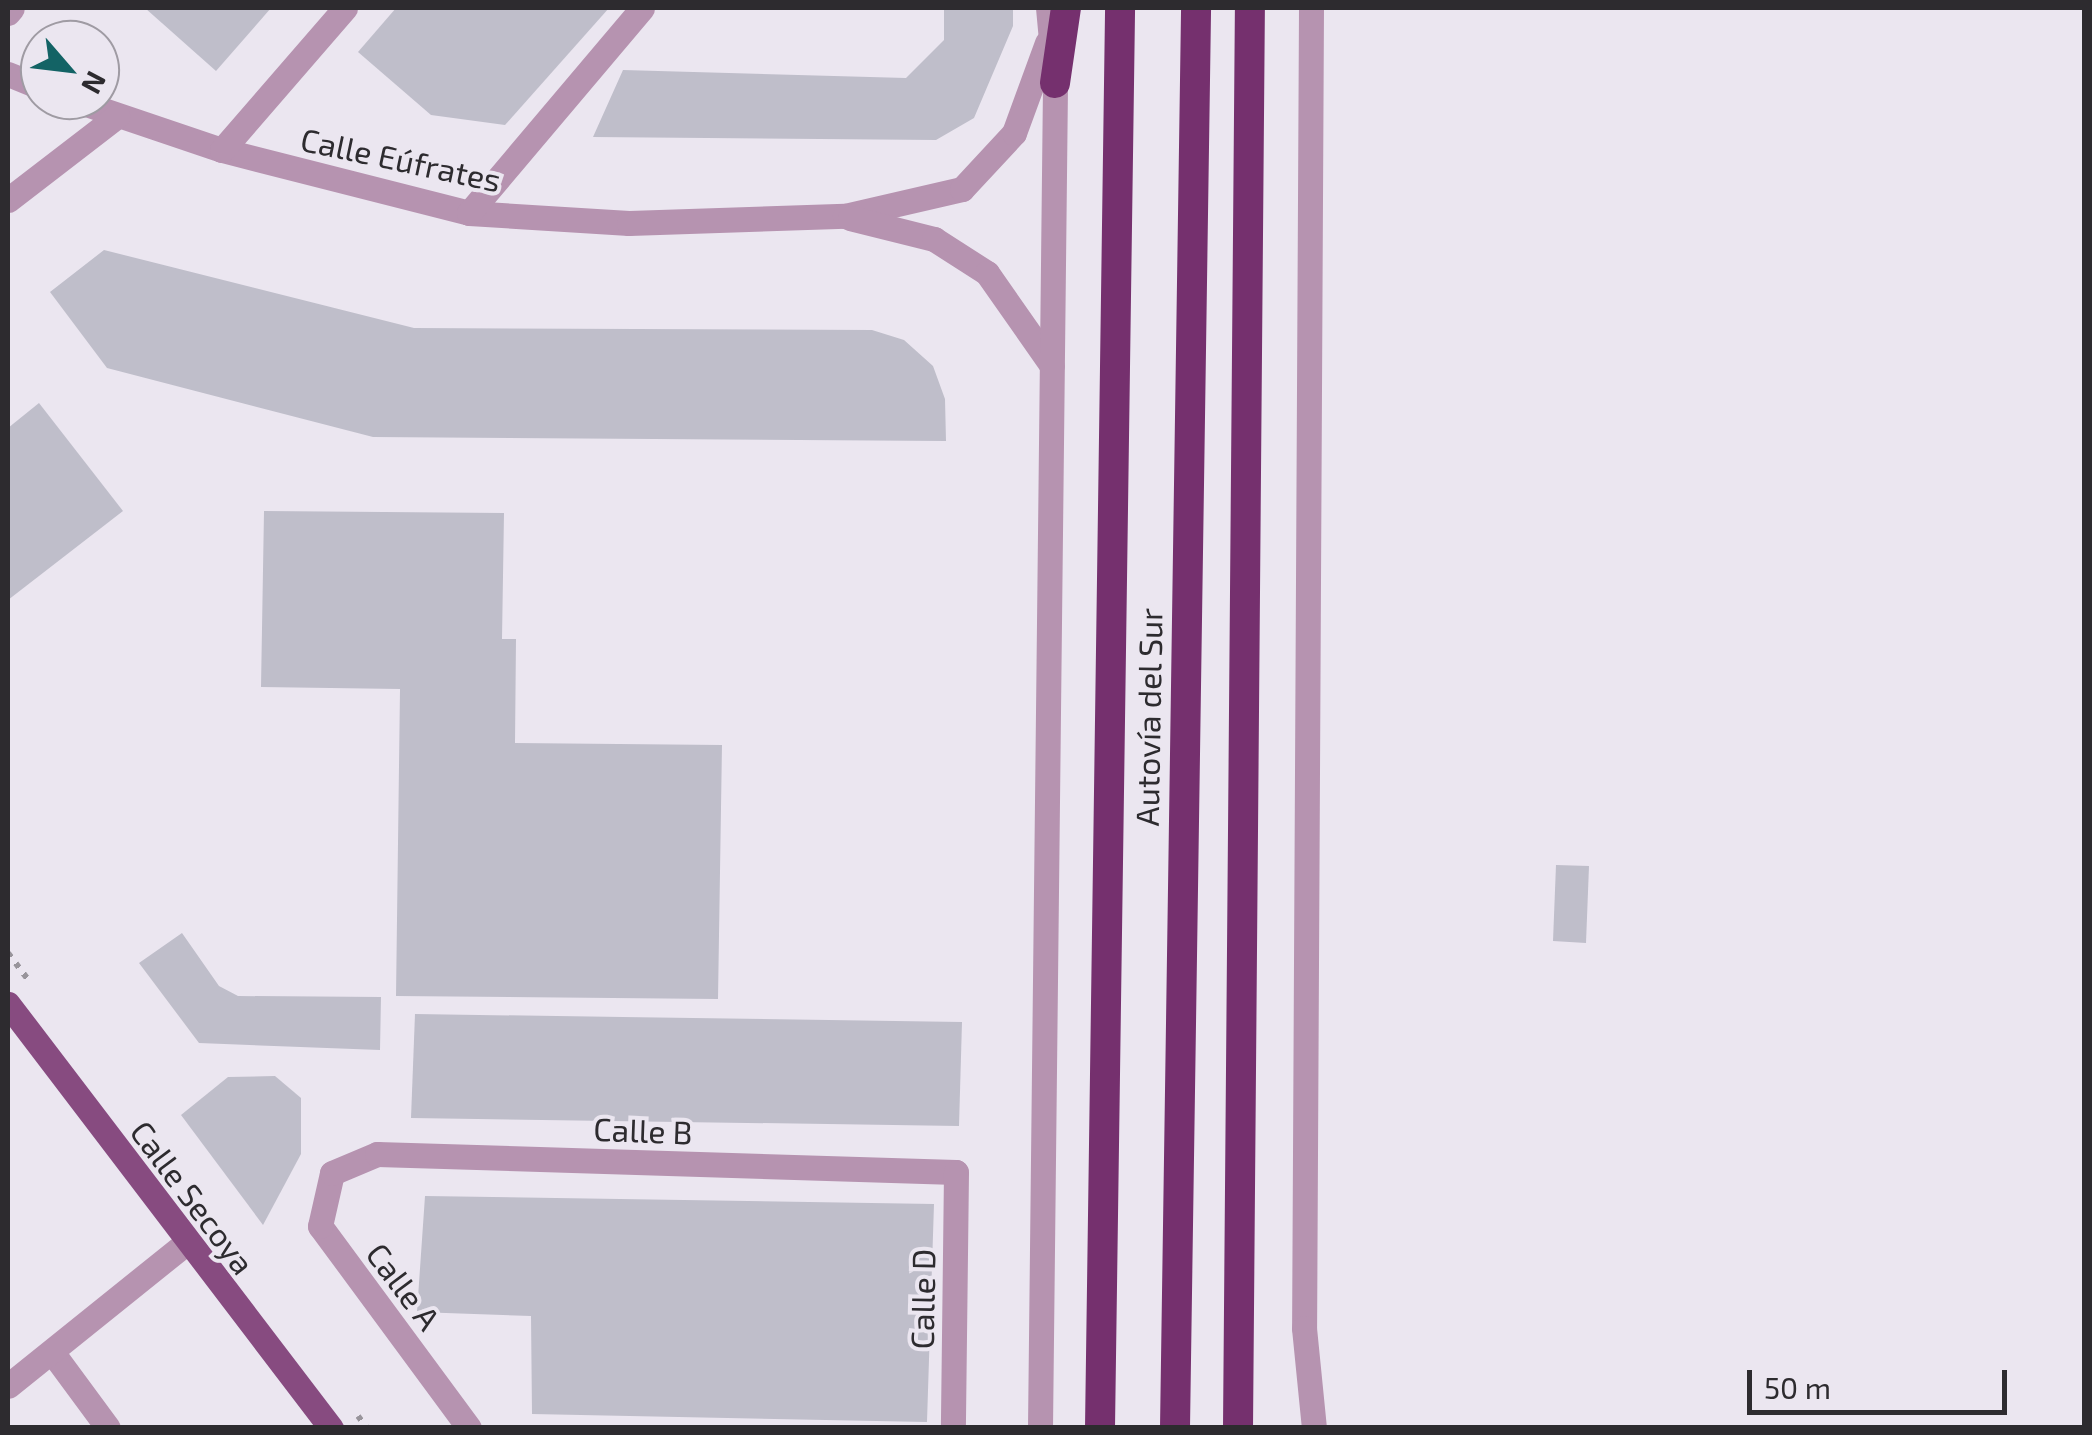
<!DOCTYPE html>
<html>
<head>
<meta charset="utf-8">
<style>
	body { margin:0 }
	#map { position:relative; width:2092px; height:1435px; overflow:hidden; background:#ebe6f0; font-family:"Exo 2",sans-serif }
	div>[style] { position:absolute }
	.building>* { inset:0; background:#bfbeca }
	.path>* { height:6px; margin-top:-3px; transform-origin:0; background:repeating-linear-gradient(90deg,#98949b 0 5px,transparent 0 13px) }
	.minor>* { height:25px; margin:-12.5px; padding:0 12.5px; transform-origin:12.5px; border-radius:12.5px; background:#b693b0 }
	.major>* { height:25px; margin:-12.5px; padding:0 12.5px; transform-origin:12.5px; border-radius:12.5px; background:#874b80 }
	.highway>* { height:30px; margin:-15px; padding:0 15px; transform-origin:15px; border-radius:15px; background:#75306e }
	span { translate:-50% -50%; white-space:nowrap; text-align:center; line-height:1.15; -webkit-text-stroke:8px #ebe6f0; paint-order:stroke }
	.street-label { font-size:32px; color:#2d2b2f }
	.frame { position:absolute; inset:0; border:10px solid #2d2b2f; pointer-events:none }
	.north { position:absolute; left:20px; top:20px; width:100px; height:100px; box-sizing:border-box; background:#ebe6f0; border:2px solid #9f9ba3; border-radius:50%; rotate:118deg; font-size:28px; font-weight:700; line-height:40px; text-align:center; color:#2d2b2f }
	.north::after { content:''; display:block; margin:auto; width:35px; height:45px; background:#136365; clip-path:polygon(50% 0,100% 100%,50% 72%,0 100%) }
	.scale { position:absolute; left:1747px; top:1370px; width:260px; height:45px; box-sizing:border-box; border:5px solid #2d2b2f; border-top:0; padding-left:12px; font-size:30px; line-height:35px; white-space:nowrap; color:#2d2b2f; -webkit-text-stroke:8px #ebe6f0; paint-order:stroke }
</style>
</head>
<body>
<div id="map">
	<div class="building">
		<div style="clip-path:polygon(145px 8px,271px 8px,216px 71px)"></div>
		<div style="clip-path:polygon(396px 8px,609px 8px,505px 125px,431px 115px,358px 52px)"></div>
		<div style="clip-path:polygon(944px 8px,1013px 8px,1013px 26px,974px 118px,936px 140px,593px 137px,623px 70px,906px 78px,944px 40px)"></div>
		<div style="clip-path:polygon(104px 250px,414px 328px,872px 330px,904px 340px,933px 366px,945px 399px,946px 441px,373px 437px,107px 368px,50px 292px)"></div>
		<div style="clip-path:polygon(39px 403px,123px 511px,8px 600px,8px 428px)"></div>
		<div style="clip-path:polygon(264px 511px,504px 513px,502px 639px,516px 639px,515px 743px,722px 745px,718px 999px,396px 996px,400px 689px,261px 687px)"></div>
		<div style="clip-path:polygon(1556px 865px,1589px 866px,1586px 943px,1553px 941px)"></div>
		<div style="clip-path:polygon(182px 933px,219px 986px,238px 996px,381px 997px,380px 1050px,199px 1043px,139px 963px)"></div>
		<div style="clip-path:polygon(415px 1014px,962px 1022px,959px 1126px,411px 1118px)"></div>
		<div style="clip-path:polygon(275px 1076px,301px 1098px,301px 1154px,263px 1225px,181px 1115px,228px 1077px)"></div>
		<div style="clip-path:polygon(425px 1196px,934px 1204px,927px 1422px,532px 1414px,531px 1316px,417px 1312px)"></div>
	</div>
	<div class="path">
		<div style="left:8px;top:953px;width:34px;rotate:53deg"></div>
		<div style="left:358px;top:1416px;width:15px;rotate:53deg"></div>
	</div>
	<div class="minor">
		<div style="left:1311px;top:8px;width:1320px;rotate:90.3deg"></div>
		<div style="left:1304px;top:1328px;width:100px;rotate:84.3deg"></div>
		<div style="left:8px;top:13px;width:6px;rotate:-51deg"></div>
		<div style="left:8px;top:74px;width:35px;rotate:22deg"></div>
		<div style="left:74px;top:100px;width:156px;rotate:18.7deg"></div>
		<div style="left:222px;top:150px;width:255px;rotate:14.3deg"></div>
		<div style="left:469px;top:213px;width:160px;rotate:3.6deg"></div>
		<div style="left:629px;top:223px;width:216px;rotate:-1.9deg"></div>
		<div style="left:845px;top:216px;width:120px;rotate:-13deg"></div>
		<div style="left:962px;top:189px;width:76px;rotate:-47.1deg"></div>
		<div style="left:1014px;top:133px;width:96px;rotate:-69.9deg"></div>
		<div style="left:222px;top:150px;width:188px;rotate:-49.1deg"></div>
		<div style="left:8px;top:200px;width:138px;rotate:-37.6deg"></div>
		<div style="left:469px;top:213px;width:268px;rotate:-49.8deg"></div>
		<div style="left:850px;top:218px;width:87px;rotate:14deg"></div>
		<div style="left:934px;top:239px;width:63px;rotate:32.7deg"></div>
		<div style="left:987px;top:273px;width:113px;rotate:55deg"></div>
		<div style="left:52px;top:1352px;width:94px;rotate:53.6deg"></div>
		<div style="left:8px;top:1386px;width:228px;rotate:-38.8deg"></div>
		<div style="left:469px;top:1428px;width:251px;rotate:-126.4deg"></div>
		<div style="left:320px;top:1226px;width:54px;rotate:-77.2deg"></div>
		<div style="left:332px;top:1173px;width:49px;rotate:-22.9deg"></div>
		<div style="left:377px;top:1154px;width:579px;rotate:1.78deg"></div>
		<div style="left:956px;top:1172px;width:256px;rotate:90.7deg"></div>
		<div style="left:1040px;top:1428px;width:1345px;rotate:-89.36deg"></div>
		<div style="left:1055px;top:83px;width:75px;rotate:-95.3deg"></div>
	</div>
	<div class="major">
		<div style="left:8px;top:1004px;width:533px;rotate:52.7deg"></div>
	</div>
	<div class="highway">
		<div style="left:1055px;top:83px;width:76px;rotate:-81.7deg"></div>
		<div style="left:1100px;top:1428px;width:1420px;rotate:-89.19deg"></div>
		<div style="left:1175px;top:1428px;width:1420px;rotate:-89.15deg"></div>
		<div style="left:1238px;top:1428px;width:1420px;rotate:-89.52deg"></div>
	</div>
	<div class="street-label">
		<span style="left:401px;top:159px;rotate:12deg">Calle Eúfrates</span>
		<span style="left:1148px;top:717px;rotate:-89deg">Autovía del Sur</span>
		<span style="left:643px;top:1130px;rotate:2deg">Calle B</span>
		<span style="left:193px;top:1197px;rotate:53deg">Calle Secoya</span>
		<span style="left:404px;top:1286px;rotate:53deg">Calle A</span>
		<span style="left:922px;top:1299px;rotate:-89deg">Calle D</span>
	</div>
	<div class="frame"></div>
	<div class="north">N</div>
	<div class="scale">50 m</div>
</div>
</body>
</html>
